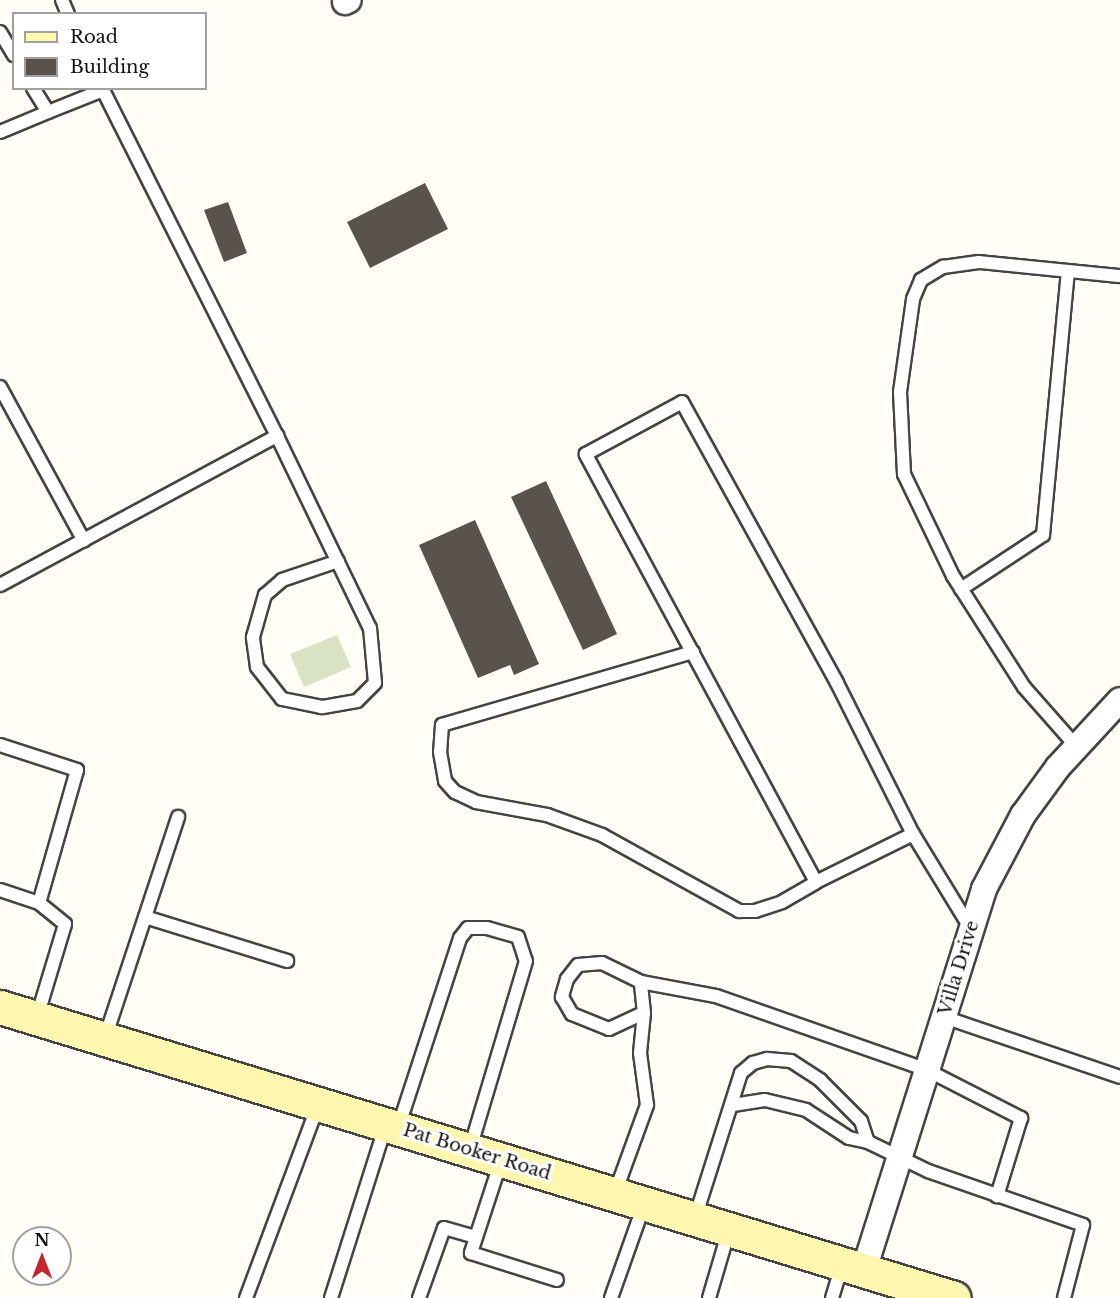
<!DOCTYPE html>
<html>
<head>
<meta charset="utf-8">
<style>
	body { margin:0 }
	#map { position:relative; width:1120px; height:1298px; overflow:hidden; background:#fffdf5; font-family:"Libre Baskerville",serif }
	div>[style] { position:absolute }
	.cemetery>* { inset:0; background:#d9e3c4 }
	.building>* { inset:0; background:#5a524d }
	.roads { filter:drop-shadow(2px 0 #444) drop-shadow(-2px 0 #444) drop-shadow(0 2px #444) drop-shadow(0 -2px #444) }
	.lane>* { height:12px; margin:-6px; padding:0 6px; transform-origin:6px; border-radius:6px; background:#fff }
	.street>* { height:24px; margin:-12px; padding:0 12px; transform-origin:12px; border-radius:12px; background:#fff }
	.secondary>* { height:33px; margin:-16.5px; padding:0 16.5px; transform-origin:16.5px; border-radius:16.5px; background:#fff6b0 }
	span { translate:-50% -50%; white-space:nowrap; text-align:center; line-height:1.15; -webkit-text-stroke:6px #fff; paint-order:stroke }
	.street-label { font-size:18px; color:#111 }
	.legend { position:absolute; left:12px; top:12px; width:195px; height:78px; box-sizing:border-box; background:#fff; border:2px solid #a0a0a0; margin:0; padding:8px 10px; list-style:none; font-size:18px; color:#111 }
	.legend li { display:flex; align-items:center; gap:12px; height:30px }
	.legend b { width:30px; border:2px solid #a0a0a0 }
	.north { position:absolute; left:12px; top:1226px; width:60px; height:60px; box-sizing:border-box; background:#fff; border:2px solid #a0a0a0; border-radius:50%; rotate:0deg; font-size:16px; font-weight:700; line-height:24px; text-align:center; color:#111 }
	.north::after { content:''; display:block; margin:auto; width:21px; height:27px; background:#c4262e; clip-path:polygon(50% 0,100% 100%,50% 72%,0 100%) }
</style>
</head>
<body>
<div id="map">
	<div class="cemetery">
		<div style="clip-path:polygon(337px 635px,351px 667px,304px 687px,290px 654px)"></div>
	</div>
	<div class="building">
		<div style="clip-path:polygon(425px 183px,448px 229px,370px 268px,347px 222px)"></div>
		<div style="clip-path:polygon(228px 202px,247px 253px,224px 262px,204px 210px)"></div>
		<div style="clip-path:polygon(546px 481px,617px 634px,583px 650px,511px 497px)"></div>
		<div style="clip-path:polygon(475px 520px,539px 664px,514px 675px,510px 665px,478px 678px,419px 545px)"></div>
	</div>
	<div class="roads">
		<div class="lane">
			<div style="left:62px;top:0;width:15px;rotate:67deg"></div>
			<div style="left:0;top:32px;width:27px;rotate:59deg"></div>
			<div style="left:33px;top:88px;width:28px;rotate:58deg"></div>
			<div style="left:48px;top:112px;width:59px;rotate:-21.8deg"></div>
			<div style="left:0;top:132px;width:52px;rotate:-22.6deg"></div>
			<div style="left:0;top:387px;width:175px;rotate:61.4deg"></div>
			<div style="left:277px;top:436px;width:213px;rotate:64.2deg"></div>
			<div style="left:370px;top:628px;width:55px;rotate:84.8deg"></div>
			<div style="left:375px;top:683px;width:25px;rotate:135deg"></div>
			<div style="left:357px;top:701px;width:36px;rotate:170deg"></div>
			<div style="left:322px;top:707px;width:41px;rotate:-168.7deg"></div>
			<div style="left:282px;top:699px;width:41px;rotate:-128deg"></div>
			<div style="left:257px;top:667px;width:30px;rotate:-98deg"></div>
			<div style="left:253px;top:637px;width:44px;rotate:-74.1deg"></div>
			<div style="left:265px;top:595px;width:23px;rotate:-41deg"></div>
			<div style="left:282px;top:580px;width:59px;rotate:-18.7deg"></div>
			<div style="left:0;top:585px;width:315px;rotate:-28.3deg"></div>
			<div style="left:277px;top:436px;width:390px;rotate:-116.7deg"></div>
			<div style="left:961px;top:589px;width:98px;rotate:-33.4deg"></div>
			<div style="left:1043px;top:535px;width:265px;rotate:-84.6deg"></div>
			<div style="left:693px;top:652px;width:261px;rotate:163.8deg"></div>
			<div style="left:442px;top:725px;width:27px;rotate:94deg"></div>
			<div style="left:440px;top:752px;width:29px;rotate:80deg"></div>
			<div style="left:445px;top:781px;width:15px;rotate:48deg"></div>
			<div style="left:455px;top:792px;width:23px;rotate:25deg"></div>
			<div style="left:476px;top:802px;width:72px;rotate:10.4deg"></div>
			<div style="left:547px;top:815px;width:59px;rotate:20deg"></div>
			<div style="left:602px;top:835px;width:157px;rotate:29deg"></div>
			<div style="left:739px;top:911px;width:16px"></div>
			<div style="left:755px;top:911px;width:28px;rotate:-18deg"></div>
			<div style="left:782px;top:902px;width:39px;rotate:-30deg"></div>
			<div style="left:0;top:745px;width:81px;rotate:18deg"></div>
			<div style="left:77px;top:770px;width:138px;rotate:105.9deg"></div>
			<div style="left:39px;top:903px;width:41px;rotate:-161.6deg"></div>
			<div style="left:1076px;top:746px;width:79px;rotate:-131.4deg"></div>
			<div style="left:1024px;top:687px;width:132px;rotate:-122.6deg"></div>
			<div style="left:953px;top:576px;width:113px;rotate:-115.7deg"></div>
			<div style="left:904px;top:474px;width:82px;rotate:-92.8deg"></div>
			<div style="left:900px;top:392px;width:94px;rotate:-82deg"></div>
			<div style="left:913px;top:299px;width:21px;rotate:-67deg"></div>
			<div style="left:921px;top:280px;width:26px;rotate:-31deg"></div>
			<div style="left:943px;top:267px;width:36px;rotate:-8deg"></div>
			<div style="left:979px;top:262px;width:142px;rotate:5.7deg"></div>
			<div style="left:913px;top:834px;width:108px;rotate:153.7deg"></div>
			<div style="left:816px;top:882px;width:486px;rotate:-118.3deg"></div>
			<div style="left:586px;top:454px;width:109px;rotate:-28.4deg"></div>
			<div style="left:682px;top:402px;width:321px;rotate:61.1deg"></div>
			<div style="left:837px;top:683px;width:169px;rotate:63.3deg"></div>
			<div style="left:913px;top:834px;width:111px;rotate:58.6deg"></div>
			<div style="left:145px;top:917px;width:149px;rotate:17.2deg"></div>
			<div style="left:641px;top:982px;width:76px;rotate:10.6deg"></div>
			<div style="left:716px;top:996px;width:224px;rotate:19.3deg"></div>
			<div style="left:927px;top:1070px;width:106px;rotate:27.1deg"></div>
			<div style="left:1021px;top:1118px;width:82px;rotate:107.1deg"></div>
			<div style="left:37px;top:1017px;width:97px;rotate:-73.2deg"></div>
			<div style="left:65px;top:924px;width:33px;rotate:-141deg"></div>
			<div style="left:944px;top:1017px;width:186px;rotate:18.8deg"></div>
			<div style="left:105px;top:1038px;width:233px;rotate:-71.7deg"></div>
			<div style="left:733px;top:1105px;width:32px;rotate:-9deg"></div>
			<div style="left:765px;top:1100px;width:42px;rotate:13.7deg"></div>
			<div style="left:806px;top:1110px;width:51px;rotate:33.1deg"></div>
			<div style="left:849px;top:1138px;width:19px;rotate:12deg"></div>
			<div style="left:868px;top:1142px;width:67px;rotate:25.8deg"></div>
			<div style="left:928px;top:1171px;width:164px;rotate:19.2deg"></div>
			<div style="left:1083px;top:1225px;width:75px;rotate:104.6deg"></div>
			<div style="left:398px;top:1128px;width:200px;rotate:-71.9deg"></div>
			<div style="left:460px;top:938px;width:13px;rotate:-51deg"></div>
			<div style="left:468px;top:928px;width:19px"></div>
			<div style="left:487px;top:928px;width:32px;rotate:16deg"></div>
			<div style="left:518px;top:937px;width:25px;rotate:72deg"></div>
			<div style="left:526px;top:961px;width:196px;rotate:106.6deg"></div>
			<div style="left:501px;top:1161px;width:97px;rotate:108.1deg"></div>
			<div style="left:471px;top:1253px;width:90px;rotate:17.4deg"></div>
			<div style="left:615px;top:1193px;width:94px;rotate:-70deg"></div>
			<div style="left:647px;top:1105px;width:52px;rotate:-97.7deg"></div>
			<div style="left:640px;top:1053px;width:40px;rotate:-84.3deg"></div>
			<div style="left:644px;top:1013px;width:31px;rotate:-96deg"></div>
			<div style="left:641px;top:982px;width:43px;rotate:-154deg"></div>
			<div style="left:602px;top:963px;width:24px;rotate:175deg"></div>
			<div style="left:578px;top:965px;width:18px;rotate:128deg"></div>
			<div style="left:567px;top:979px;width:19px;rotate:106deg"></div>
			<div style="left:562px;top:997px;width:20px;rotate:60deg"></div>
			<div style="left:572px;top:1014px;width:40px;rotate:22deg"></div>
			<div style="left:609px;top:1029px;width:38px;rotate:-25deg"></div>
			<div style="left:695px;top:1218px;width:152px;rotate:-72.4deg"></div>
			<div style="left:741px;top:1073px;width:16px;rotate:-40deg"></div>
			<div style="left:753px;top:1063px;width:15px;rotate:-16deg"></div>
			<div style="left:767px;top:1059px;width:24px;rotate:5deg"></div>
			<div style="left:791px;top:1061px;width:35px;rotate:33deg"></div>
			<div style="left:820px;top:1080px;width:58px;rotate:45deg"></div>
			<div style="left:861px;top:1121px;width:22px;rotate:72deg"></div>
			<div style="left:246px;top:1298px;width:206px;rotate:-69.5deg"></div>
			<div style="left:331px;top:1298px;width:182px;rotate:-72.4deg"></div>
			<div style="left:419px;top:1298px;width:74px;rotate:-70.3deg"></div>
			<div style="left:444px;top:1228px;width:33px;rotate:16deg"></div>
			<div style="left:611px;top:1298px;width:99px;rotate:-70.5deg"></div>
			<div style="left:709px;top:1298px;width:71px;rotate:-73.6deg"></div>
			<div style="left:832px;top:1298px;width:34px;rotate:-73deg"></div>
		</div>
		<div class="street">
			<div style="left:345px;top:2px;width:4px;rotate:-27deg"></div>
			<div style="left:864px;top:1270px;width:399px;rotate:-72.5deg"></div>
			<div style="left:984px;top:889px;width:84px;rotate:-62.2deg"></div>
			<div style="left:1023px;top:815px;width:59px;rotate:-53.9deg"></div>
			<div style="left:1058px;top:767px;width:91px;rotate:-47.2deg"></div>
		</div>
		<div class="secondary">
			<div style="left:0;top:1007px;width:997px;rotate:16.96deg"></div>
		</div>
	</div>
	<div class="street-label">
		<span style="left:959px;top:968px;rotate:-73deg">Villa Drive</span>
		<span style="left:477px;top:1152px;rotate:17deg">Pat Booker Road</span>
	</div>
	<ul class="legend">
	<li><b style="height:8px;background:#fff6b0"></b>Road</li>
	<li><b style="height:16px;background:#5a524d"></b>Building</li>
	</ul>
	<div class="north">N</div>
</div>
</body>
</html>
